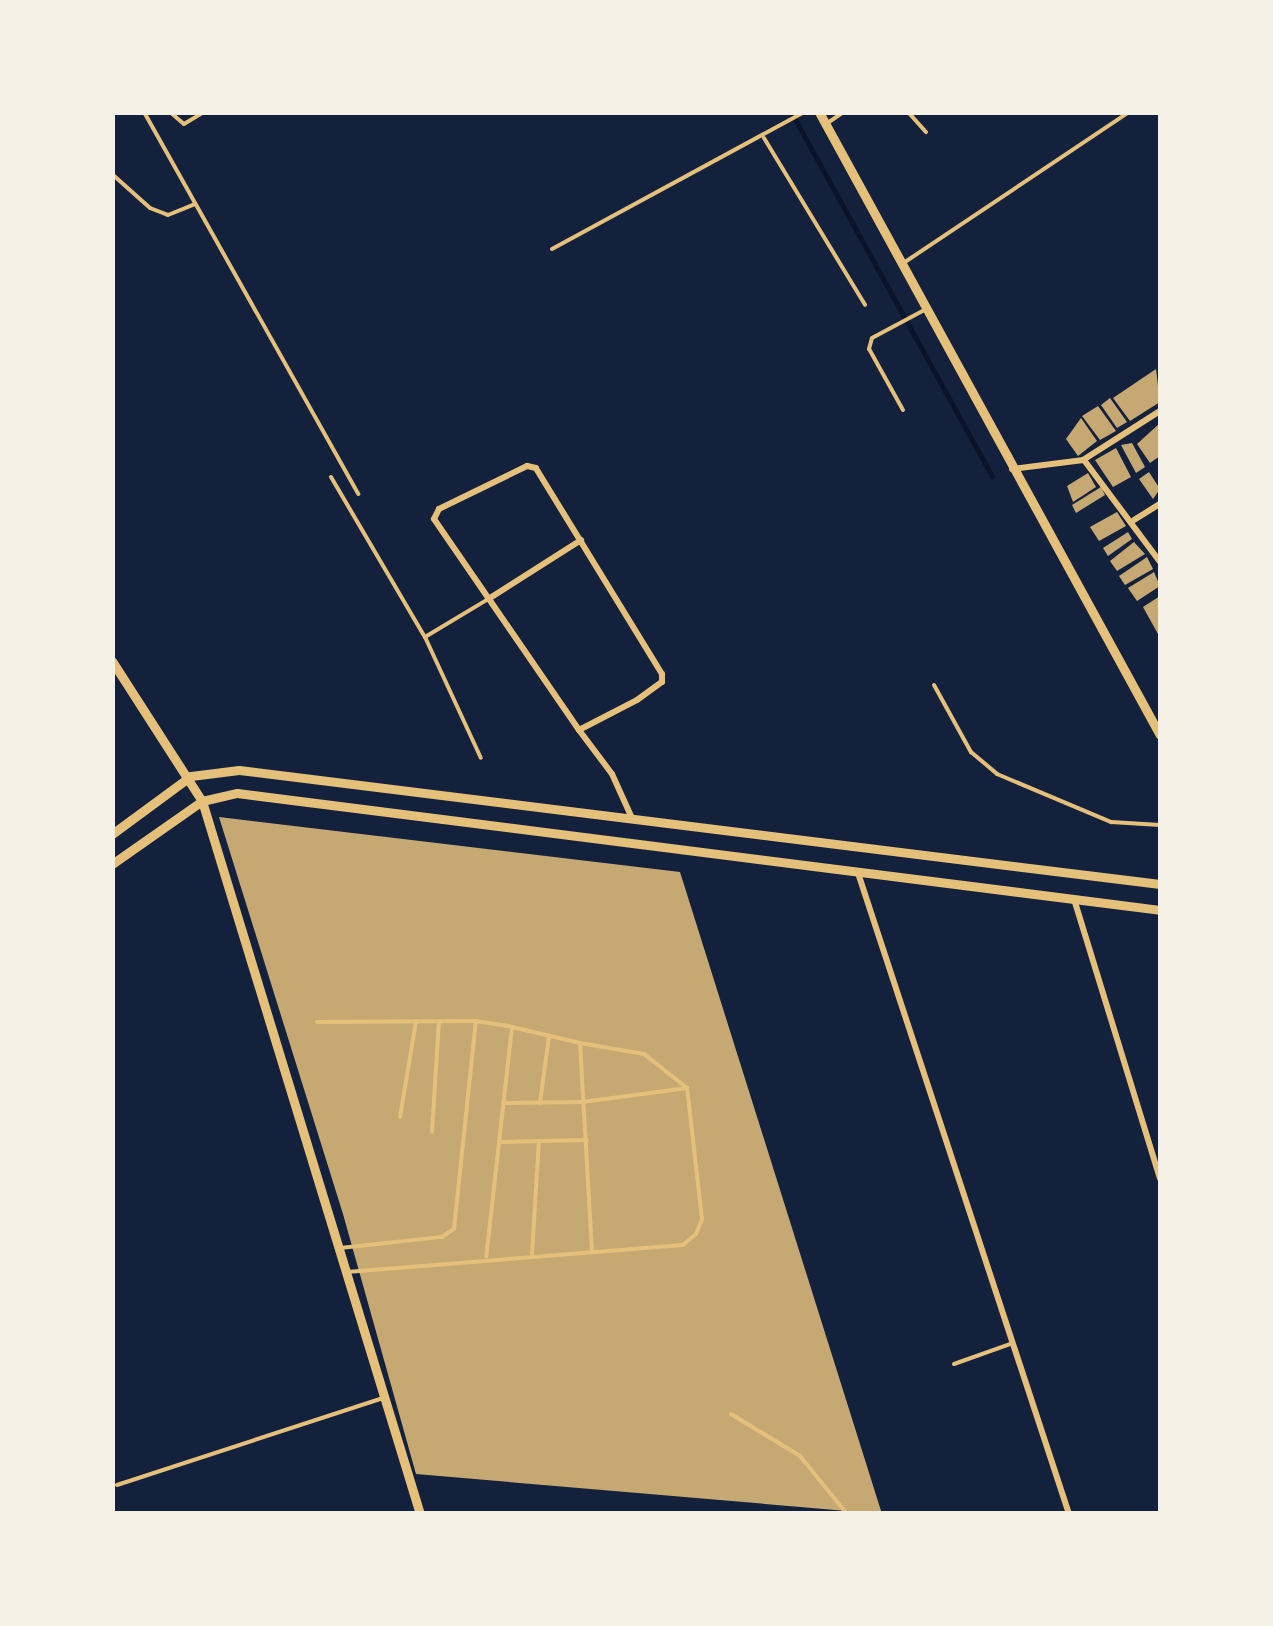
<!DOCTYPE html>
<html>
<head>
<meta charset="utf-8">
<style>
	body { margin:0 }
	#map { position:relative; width:1273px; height:1626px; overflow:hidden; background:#14213d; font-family:Lato,sans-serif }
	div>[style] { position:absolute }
	.stream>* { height:5px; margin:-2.5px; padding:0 2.5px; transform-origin:2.5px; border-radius:2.5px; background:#0b132b }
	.building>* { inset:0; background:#c6a872 }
	.service>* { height:4px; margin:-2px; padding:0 2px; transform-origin:2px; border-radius:2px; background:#e5c07b }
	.minor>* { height:6px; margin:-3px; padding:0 3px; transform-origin:3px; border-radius:3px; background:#e5c07b }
	.tertiary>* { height:9px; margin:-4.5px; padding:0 4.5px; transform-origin:4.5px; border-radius:4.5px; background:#e5c07b }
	span { translate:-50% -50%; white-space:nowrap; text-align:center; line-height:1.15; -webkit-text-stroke:8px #f6f1e7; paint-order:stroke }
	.frame { position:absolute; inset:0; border:115px solid #f6f1e7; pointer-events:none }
</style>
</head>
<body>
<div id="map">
	<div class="stream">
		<div style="left:791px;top:112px;width:416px;rotate:61.1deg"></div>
	</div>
	<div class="building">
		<div style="clip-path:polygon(1156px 369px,1160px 402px,1130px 421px,1113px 398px)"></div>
		<div style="clip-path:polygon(1110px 398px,1127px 422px,1117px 428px,1101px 405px)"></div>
		<div style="clip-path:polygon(1098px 406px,1116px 431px,1100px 440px,1082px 416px)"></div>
		<div style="clip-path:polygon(1081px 418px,1097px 441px,1078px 456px,1066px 439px)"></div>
		<div style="clip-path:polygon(1160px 423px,1160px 456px,1150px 463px,1137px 444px)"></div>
		<div style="clip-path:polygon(1132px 443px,1145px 467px,1136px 473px,1121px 445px)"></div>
		<div style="clip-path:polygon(1116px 448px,1131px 477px,1113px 487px,1095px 460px)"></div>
		<div style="clip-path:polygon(1149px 472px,1160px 489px,1153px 499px,1139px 479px)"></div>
		<div style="clip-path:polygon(1088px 473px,1096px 487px,1073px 502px,1067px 486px)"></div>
		<div style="clip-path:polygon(1101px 487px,1105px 495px,1076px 513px,1072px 505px)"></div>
		<div style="clip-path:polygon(1117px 512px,1126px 526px,1099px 541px,1090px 527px)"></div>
		<div style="clip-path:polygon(1128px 532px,1132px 539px,1108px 556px,1103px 548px)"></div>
		<div style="clip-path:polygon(1134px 542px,1145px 554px,1117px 571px,1110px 561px)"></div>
		<div style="clip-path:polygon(1147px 557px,1153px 569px,1125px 585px,1119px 576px)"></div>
		<div style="clip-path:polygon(1154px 572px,1160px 586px,1137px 601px,1128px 588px)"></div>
		<div style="clip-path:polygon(1160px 596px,1160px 633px,1158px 634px,1143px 607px)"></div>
		<div style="clip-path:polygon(219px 817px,680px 872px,882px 1514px,416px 1474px,343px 1214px)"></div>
	</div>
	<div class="service">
		<div style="left:144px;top:112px;width:438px;rotate:60.7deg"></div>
		<div style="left:170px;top:112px;width:18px;rotate:41deg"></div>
		<div style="left:184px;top:124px;width:23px;rotate:-31deg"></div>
		<div style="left:908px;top:112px;width:27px;rotate:48deg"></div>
		<div style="left:826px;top:124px;width:22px;rotate:-34deg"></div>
		<div style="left:764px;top:138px;width:195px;rotate:58.8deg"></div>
		<div style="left:112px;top:174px;width:51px;rotate:41.8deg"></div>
		<div style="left:150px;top:208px;width:19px;rotate:21deg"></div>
		<div style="left:168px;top:215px;width:29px;rotate:-22deg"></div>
		<div style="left:552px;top:249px;width:287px;rotate:-28.5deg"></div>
		<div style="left:902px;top:264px;width:273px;rotate:-33.8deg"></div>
		<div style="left:903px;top:410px;width:70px;rotate:-119.1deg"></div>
		<div style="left:869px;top:349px;width:11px;rotate:-75deg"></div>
		<div style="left:872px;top:338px;width:61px;rotate:-28.2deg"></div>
		<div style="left:331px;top:477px;width:186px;rotate:59.6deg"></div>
		<div style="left:425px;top:637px;width:76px;rotate:-31deg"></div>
		<div style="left:425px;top:637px;width:133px;rotate:65.2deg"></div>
		<div style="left:934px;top:685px;width:77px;rotate:61.1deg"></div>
		<div style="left:971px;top:752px;width:34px;rotate:40deg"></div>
		<div style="left:997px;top:774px;width:124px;rotate:22.8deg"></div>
		<div style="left:1111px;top:822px;width:49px;rotate:3.5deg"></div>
		<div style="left:317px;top:1022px;width:159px;rotate:-0.4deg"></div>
		<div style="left:512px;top:1027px;width:70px;rotate:13.2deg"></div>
		<div style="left:504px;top:1103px;width:79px;rotate:-0.7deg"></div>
		<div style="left:583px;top:1102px;width:105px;rotate:-7.7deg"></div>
		<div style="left:540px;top:1103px;width:68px;rotate:-82.3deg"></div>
		<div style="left:400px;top:1117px;width:97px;rotate:-80.5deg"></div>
		<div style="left:432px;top:1132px;width:111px;rotate:-86.4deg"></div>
		<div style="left:499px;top:1142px;width:88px;rotate:-1.3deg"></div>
		<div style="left:340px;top:1248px;width:103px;rotate:-6.2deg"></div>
		<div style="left:442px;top:1237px;width:14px;rotate:-34deg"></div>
		<div style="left:454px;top:1229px;width:209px;rotate:-84deg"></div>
		<div style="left:476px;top:1021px;width:36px;rotate:9deg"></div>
		<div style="left:512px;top:1027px;width:231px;rotate:96.4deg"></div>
		<div style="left:532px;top:1254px;width:113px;rotate:-86.5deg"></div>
		<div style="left:347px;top:1272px;width:337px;rotate:-4.6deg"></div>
		<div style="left:683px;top:1245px;width:17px;rotate:-40deg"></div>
		<div style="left:696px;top:1234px;width:16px;rotate:-68deg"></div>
		<div style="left:702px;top:1219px;width:132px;rotate:-96.5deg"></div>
		<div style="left:687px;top:1088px;width:55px;rotate:-141.7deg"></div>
		<div style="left:644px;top:1054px;width:65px;rotate:-170.2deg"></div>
		<div style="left:580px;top:1043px;width:207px;rotate:86.7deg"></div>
		<div style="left:954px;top:1364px;width:63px;rotate:-19.6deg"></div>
		<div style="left:731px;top:1414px;width:81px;rotate:31.3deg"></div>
		<div style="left:800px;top:1456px;width:75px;rotate:51deg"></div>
		<div style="left:117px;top:1485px;width:280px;rotate:-18.1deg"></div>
	</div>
	<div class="minor">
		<div style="left:1084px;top:460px;width:127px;rotate:53.3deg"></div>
		<div style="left:1012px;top:469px;width:72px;rotate:-7.2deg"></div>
		<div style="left:1083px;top:460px;width:91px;rotate:-32.5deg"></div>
		<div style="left:1134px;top:520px;width:31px;rotate:-32deg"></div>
		<div style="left:490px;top:598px;width:108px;rotate:-32.5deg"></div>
		<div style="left:579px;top:730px;width:65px;rotate:-27.3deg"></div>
		<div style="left:637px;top:700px;width:31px;rotate:-36deg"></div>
		<div style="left:662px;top:682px;width:8px;rotate:-90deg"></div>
		<div style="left:662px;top:674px;width:241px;rotate:-121.5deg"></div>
		<div style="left:536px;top:468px;width:9px;rotate:-167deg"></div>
		<div style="left:527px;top:466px;width:98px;rotate:154deg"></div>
		<div style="left:439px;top:509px;width:11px;rotate:117deg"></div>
		<div style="left:434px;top:519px;width:256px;rotate:55.5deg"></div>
		<div style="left:579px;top:730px;width:55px;rotate:53.1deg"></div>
		<div style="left:612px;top:774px;width:48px;rotate:65.6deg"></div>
		<div style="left:859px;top:876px;width:672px;rotate:71.78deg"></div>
		<div style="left:1074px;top:899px;width:292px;rotate:72.9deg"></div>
	</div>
	<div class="tertiary">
		<div style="left:819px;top:112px;width:710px;rotate:61.31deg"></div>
		<div style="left:112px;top:661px;width:166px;rotate:57.3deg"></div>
		<div style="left:202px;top:801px;width:746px;rotate:73deg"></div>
		<div style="left:112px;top:834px;width:98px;rotate:-36.3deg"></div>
		<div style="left:191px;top:776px;width:48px;rotate:-7.1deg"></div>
		<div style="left:239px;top:770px;width:928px;rotate:7.06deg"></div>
		<div style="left:112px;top:864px;width:110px;rotate:-35deg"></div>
		<div style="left:202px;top:801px;width:36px;rotate:-13deg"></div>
		<div style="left:237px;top:793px;width:930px;rotate:7.22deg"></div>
	</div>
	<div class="frame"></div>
</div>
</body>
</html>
